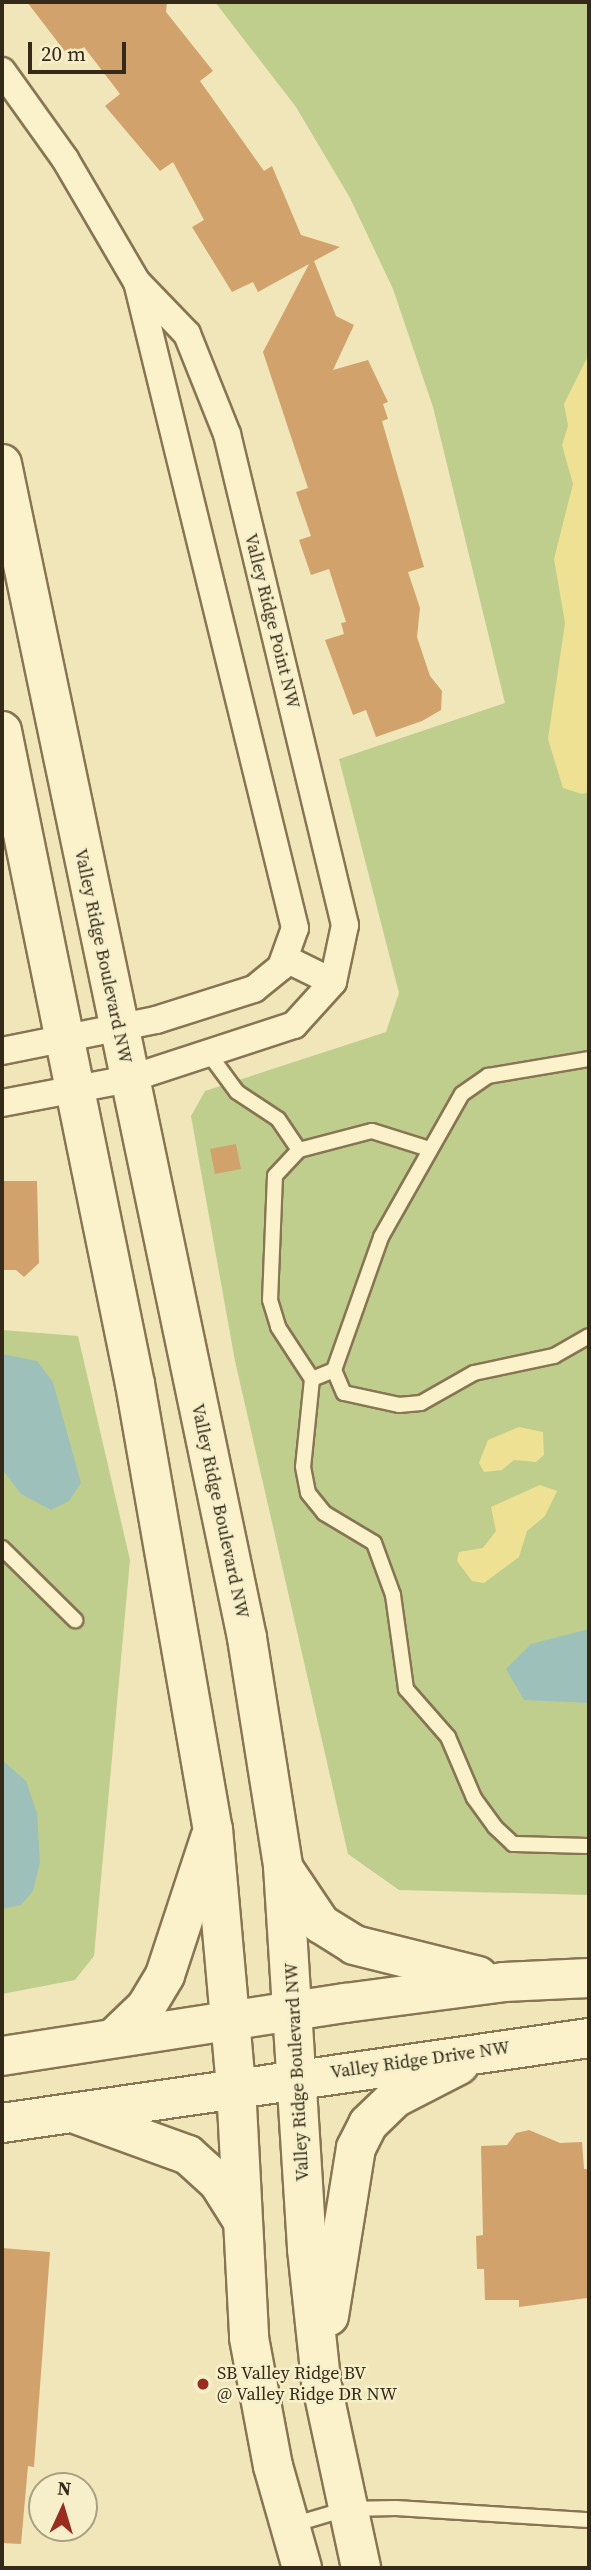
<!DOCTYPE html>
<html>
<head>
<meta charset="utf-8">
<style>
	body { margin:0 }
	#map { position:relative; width:591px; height:2570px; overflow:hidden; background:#f0e6b9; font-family:"Source Serif 4",serif }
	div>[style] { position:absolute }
	.green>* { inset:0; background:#bfce8d }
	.sand>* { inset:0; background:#efe193 }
	.water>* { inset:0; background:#9ec0ba }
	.building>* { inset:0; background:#d1a26c }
	.roads { filter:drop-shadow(2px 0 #877553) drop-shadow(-2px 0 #877553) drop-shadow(0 2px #877553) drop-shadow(0 -2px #877553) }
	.lane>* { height:14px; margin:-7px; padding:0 7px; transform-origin:7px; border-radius:7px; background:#fbf2cc }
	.street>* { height:26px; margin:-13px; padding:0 13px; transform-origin:13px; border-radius:13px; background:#fbf2cc }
	.secondary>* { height:38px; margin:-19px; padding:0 19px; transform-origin:19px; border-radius:19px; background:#fbf2cc }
	.dots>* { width:19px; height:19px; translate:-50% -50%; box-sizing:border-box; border:4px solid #f7efc9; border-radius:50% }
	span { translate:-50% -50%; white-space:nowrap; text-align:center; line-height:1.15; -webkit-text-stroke:5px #f7efc9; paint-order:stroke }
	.street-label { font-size:18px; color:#352a19 }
	.poi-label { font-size:18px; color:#352a19 }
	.left { translate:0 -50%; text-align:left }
	.frame { position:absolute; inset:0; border:4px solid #352a19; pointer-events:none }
	.north { position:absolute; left:28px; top:2472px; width:70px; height:70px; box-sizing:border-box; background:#f7efc9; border:2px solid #a9a083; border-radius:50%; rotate:4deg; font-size:19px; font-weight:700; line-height:28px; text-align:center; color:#352a19 }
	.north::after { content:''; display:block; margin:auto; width:24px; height:32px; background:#992d20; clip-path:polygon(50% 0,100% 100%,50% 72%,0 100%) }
	.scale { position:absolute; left:28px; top:42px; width:98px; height:32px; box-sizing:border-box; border:4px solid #352a19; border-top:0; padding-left:9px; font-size:21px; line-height:24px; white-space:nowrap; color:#352a19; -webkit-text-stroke:5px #f7efc9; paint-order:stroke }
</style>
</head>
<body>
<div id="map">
	<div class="green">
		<div style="clip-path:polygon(215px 2px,589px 2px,589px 1895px,399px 1890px,348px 1854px,235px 1361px,191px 1116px,205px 1091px,386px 1032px,399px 993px,339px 759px,505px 703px,433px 407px,393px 289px,350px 198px,296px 107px)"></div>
		<div style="clip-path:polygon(2px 1330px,78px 1336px,130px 1560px,94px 1956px,75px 1980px,2px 1994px)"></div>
	</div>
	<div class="sand">
		<div style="clip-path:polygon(589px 354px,589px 792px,582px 794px,563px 788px,548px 739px,565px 623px,554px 559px,573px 484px,562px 445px,568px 426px,564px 404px)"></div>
		<div style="clip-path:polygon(519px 1427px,543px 1432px,544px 1455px,536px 1462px,514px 1460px,502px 1470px,484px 1472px,479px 1463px,488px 1440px)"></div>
		<div style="clip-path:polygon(540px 1485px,557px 1491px,545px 1516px,527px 1531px,519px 1557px,484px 1583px,472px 1581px,457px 1561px,459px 1552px,483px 1548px,496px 1531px,491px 1507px)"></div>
	</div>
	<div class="water">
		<div style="clip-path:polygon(2px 1354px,37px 1361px,53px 1382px,81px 1483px,69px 1501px,51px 1510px,21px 1494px,2px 1469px)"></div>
		<div style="clip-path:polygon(589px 1629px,589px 1703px,524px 1700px,506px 1669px,531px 1644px)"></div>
		<div style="clip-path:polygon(2px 1760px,26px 1781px,37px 1813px,40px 1863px,33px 1891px,21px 1905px,2px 1909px)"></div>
	</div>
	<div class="building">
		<div style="clip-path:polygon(27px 2px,167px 2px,166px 12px,213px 71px,200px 81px,264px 171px,272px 166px,301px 235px,340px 247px,314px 261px,336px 316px,354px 325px,333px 370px,368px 360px,388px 402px,383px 404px,388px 419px,382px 421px,424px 567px,408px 572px,420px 608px,417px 637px,430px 676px,442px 691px,441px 710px,422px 721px,376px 737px,366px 710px,353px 715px,325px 640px,344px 634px,341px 623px,346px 622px,329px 569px,311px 575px,299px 540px,311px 536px,296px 492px,308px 488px,263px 352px,309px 264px,258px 292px,253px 282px,232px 292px,192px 227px,204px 220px,173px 162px,160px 171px,105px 106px,120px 94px,84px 47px,70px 58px)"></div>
		<div style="clip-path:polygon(236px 1144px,241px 1169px,215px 1174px,210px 1149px)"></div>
		<div style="clip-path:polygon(2px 1181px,37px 1181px,39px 1263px,24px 1277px,16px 1270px,2px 1270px)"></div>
		<div style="clip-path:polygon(529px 2130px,560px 2143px,582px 2142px,584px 2169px,589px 2169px,587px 2298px,519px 2307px,519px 2300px,485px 2300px,484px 2269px,477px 2269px,476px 2236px,483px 2235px,481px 2146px,507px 2145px,516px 2133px)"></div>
		<div style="clip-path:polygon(2px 2248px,50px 2252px,34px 2467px,28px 2466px,21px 2544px,2px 2543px)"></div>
	</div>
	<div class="roads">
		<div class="lane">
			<div style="left:209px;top:1054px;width:47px;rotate:53.6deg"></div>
			<div style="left:237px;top:1092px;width:49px;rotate:33.4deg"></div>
			<div style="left:278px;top:1119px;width:37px;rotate:56deg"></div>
			<div style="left:299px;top:1150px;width:35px;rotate:133deg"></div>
			<div style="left:275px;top:1176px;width:124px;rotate:92.3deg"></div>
			<div style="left:270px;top:1300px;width:28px;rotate:73deg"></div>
			<div style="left:278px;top:1327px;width:62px;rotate:56.8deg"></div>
			<div style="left:312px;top:1379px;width:88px;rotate:95.8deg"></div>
			<div style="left:303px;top:1467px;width:26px;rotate:79deg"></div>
			<div style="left:308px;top:1493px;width:26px;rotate:51deg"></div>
			<div style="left:324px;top:1513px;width:58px;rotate:31deg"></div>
			<div style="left:374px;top:1543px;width:55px;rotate:69.9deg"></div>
			<div style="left:393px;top:1595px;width:95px;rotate:82.1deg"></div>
			<div style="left:406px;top:1689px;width:64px;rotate:48.8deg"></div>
			<div style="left:448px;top:1737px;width:66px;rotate:66.9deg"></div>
			<div style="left:474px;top:1798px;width:36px;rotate:54deg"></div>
			<div style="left:495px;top:1827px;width:25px;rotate:43deg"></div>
			<div style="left:513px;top:1844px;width:76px;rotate:1.5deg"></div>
			<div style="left:299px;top:1150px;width:75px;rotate:-14.6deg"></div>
			<div style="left:372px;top:1131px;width:60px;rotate:17.5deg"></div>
			<div style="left:334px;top:1370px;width:25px;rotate:67deg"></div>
			<div style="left:344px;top:1393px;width:56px;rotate:12.3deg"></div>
			<div style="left:399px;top:1405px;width:22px;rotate:-5deg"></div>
			<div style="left:421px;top:1403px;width:61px;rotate:-29.5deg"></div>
			<div style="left:474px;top:1373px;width:82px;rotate:-12deg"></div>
			<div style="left:554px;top:1356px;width:40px;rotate:-29.7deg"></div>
			<div style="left:312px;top:1379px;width:24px;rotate:-22deg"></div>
			<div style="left:334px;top:1370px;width:141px;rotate:-70.5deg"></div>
			<div style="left:381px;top:1237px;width:164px;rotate:-60.5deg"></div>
			<div style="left:462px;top:1094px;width:32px;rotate:-35deg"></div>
			<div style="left:488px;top:1076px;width:102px;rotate:-9.6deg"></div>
			<div style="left:2px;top:1548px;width:103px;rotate:44.6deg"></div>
			<div style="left:292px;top:2525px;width:56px;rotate:-16.5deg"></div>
			<div style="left:346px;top:2509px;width:50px;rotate:-1.1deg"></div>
			<div style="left:396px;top:2508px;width:193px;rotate:3.6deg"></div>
		</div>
		<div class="street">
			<div style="left:2px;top:71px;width:108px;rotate:54.4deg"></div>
			<div style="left:65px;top:159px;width:143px;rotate:59.7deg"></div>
			<div style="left:137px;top:282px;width:72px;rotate:46.1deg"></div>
			<div style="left:187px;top:334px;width:108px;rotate:68.2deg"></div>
			<div style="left:227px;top:434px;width:505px;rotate:76.49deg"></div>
			<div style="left:345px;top:925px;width:58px;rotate:101.9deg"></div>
			<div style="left:333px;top:982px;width:58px;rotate:132.2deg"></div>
			<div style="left:294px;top:1025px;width:174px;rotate:161.9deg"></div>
			<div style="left:129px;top:1079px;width:129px;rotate:169.3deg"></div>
			<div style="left:286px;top:959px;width:52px;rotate:26.1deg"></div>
			<div style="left:2px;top:1051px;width:157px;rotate:-11.4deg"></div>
			<div style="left:156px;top:1020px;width:103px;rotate:-17.6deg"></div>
			<div style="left:254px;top:989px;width:35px;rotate:-39deg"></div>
			<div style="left:281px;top:967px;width:41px;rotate:-70.3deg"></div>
			<div style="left:295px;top:928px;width:665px;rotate:-103.74deg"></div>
		</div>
		<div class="secondary">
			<div style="left:2px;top:464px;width:1199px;rotate:78.21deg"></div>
			<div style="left:247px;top:1638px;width:231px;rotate:81deg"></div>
			<div style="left:283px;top:1866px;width:384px;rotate:86.4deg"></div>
			<div style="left:307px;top:2249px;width:133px;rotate:83.9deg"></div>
			<div style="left:321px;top:2381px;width:191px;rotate:77.9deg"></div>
			<div style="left:2px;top:731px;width:666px;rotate:78.49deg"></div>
			<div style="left:135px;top:1384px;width:452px;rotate:80.1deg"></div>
			<div style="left:213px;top:1829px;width:258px;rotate:84.9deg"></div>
			<div style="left:236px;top:2086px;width:252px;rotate:87deg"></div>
			<div style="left:249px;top:2338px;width:130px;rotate:79.4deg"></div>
			<div style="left:273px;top:2466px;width:106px;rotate:74.1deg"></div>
			<div style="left:286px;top:1872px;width:63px;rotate:56.1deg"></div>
			<div style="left:321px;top:1924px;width:39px;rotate:32deg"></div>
			<div style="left:354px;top:1945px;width:128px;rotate:14deg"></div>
			<div style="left:116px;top:2036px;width:42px;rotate:-44deg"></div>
			<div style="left:146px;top:2007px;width:37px;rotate:-59deg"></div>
			<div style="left:165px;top:1975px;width:144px;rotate:-71.8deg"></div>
			<div style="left:2px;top:2056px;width:347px;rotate:-8.8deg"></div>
			<div style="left:345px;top:2003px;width:160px;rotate:-7.5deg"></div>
			<div style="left:504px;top:1982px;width:85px;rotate:-2.7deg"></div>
			<div style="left:75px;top:2114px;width:120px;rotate:19.9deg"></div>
			<div style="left:188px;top:2155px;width:40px;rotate:42deg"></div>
			<div style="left:218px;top:2182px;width:41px;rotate:57.8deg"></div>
			<div style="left:2px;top:2123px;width:593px;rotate:-8.24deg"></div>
			<div style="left:329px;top:2316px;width:170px;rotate:-80.9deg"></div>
			<div style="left:356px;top:2148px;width:27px;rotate:-63deg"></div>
			<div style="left:368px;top:2124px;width:37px;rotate:-44deg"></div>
			<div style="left:395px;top:2098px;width:72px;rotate:-27.3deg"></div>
		</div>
	</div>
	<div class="dots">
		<div style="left:203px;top:2384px;background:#992d20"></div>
	</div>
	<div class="street-label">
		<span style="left:272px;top:621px;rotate:76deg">Valley Ridge Point NW</span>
		<span style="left:103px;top:956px;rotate:78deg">Valley Ridge Boulevard NW</span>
		<span style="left:220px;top:1511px;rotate:78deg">Valley Ridge Boulevard NW</span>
		<span style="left:420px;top:2060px;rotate:-8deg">Valley Ridge Drive NW</span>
		<span style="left:297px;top:2072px;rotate:-93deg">Valley Ridge Boulevard NW</span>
	</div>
	<div class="poi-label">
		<span class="left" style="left:217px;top:2384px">SB Valley Ridge BV<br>@ Valley Ridge DR NW</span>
	</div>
	<div class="frame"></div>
	<div class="north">N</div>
	<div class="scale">20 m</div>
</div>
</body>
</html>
